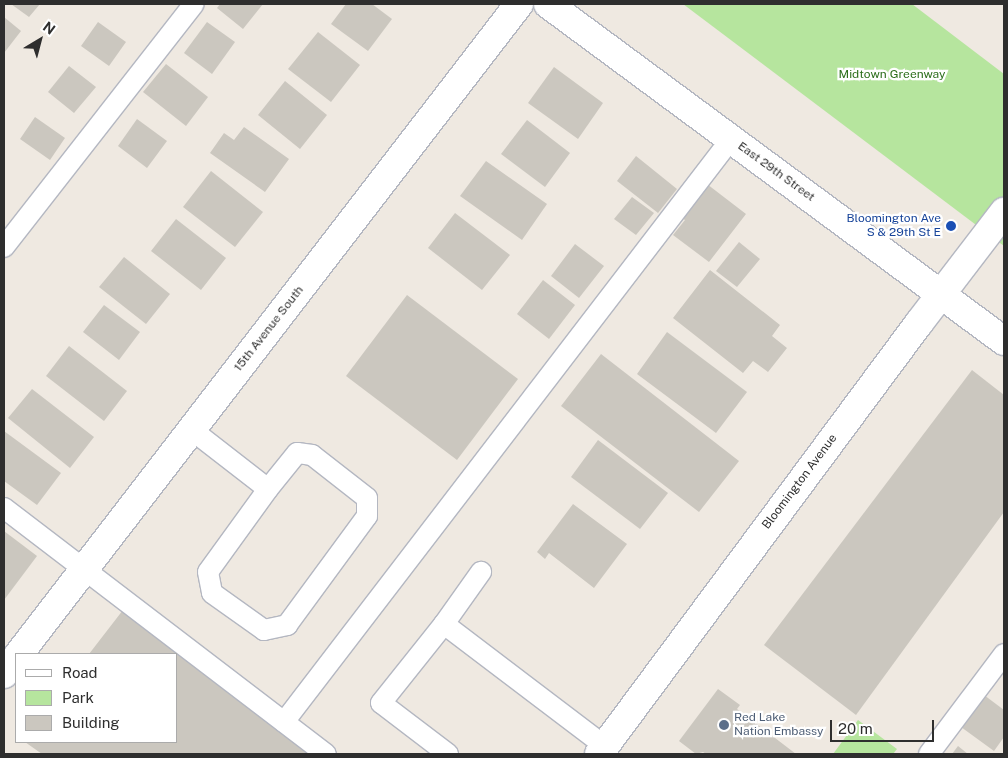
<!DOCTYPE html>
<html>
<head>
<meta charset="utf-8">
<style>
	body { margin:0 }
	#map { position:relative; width:1008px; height:758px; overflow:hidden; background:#efe9e1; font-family:"Public Sans",sans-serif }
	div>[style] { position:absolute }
	.green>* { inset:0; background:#b6e59e }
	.building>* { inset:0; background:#cbc7bf }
	.roads { filter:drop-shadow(1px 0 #b4b7c1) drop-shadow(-1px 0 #b4b7c1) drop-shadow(0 1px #b4b7c1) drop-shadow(0 -1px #b4b7c1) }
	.lane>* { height:20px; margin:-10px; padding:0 10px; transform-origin:10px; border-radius:10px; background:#fff }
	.street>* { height:28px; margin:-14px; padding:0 14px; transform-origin:14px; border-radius:14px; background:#fff }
	.secondary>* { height:28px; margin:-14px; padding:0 14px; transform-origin:14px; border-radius:14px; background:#fff }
	.dots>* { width:14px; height:14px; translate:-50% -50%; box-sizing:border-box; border:2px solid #fff; border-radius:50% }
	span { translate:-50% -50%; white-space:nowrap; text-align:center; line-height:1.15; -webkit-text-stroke:4.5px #fff; paint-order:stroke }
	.park-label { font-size:12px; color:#2c6e1b }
	.street-label { font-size:12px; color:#2e2e2e }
	.transit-label { font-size:12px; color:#164399 }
	.right { translate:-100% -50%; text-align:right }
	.service-label { font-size:12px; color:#4e5e75 }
	.left { translate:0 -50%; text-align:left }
	.frame { position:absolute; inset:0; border:5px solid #2e2e2e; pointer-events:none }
	.legend { position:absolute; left:15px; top:653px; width:162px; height:90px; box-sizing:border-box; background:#fff; border:1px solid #ababab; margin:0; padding:6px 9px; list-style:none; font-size:15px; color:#2e2e2e }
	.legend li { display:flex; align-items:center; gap:10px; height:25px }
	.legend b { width:25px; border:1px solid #ababab }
	.north { position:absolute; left:15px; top:15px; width:50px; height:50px; -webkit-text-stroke:4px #fff; paint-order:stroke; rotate:37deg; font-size:14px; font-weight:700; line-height:20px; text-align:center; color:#2e2e2e }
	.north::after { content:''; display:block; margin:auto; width:18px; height:22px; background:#2e2e2e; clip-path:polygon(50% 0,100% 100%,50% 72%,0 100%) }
	.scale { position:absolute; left:830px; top:720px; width:104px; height:22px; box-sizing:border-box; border:2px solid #2e2e2e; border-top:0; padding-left:6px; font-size:15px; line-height:18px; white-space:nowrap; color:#2e2e2e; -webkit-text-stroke:4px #fff; paint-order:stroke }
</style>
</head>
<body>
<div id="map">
	<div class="green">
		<div style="clip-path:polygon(683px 4px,912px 4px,1004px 74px,1004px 246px)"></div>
		<div style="clip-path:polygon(858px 720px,897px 749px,893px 754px,833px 754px)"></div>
	</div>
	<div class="building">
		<div style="clip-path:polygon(11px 4px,40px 4px,29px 17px)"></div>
		<div style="clip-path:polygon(220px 4px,263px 4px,243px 29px,217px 8px)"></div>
		<div style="clip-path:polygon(346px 4px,372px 4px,392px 19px,368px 51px,331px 24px)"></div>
		<div style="clip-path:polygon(4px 17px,21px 31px,4px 53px)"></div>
		<div style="clip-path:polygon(98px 22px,126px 42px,109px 66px,81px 46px)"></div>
		<div style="clip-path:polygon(207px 22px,235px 42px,212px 74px,184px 53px)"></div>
		<div style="clip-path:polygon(318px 32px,360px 65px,331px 102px,288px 69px)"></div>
		<div style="clip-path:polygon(166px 64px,208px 97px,186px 126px,143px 92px)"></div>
		<div style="clip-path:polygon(69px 66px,96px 87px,74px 113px,48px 92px)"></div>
		<div style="clip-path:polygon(554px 67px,603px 103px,578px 139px,528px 103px)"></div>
		<div style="clip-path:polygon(285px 81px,327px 115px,300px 149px,258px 115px)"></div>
		<div style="clip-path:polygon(35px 117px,65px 138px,50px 160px,20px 139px)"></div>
		<div style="clip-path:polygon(137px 119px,167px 141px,147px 168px,118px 146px)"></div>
		<div style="clip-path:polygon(527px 120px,570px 153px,545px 187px,501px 154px)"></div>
		<div style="clip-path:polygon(244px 127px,289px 159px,265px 192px,210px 153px,224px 133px,234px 140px)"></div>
		<div style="clip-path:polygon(636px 156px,677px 189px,658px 213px,617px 181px)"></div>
		<div style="clip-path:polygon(486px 161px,547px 204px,522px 240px,460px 196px)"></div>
		<div style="clip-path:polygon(211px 171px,263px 212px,235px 247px,183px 207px)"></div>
		<div style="clip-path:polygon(703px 181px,746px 214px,709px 262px,673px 235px,685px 220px,678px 215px)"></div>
		<div style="clip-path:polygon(632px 197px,654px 213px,636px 235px,614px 219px)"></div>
		<div style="clip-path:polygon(455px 213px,510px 255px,482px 290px,428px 248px)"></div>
		<div style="clip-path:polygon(176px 219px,226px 258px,201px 290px,151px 251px)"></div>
		<div style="clip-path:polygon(739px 242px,760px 259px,737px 287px,716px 271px)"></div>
		<div style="clip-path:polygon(575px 244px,604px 266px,579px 298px,551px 276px)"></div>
		<div style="clip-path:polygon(124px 257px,170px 294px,146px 324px,99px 287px)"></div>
		<div style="clip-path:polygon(710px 270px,780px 325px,772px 336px,787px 348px,768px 372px,753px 361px,743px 373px,673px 318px)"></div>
		<div style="clip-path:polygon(543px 280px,575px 305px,549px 339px,517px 314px)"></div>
		<div style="clip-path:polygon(407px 295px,518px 379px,457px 460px,346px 376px)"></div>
		<div style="clip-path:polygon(104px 305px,140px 332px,119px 360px,83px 332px)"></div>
		<div style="clip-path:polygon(667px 332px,747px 392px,716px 433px,637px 374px)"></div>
		<div style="clip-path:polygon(69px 346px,127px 391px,104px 421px,46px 376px)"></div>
		<div style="clip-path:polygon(601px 354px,739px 461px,699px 512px,561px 406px)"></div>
		<div style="clip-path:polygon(972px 370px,1004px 395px,1004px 512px,856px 715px,764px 645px)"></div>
		<div style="clip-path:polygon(32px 389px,94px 437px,70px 468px,8px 418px)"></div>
		<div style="clip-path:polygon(4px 431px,61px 473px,37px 505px,4px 481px)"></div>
		<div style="clip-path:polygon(598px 440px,668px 493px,640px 529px,571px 477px)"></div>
		<div style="clip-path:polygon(573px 504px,627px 544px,594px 588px,549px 553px,545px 559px,537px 552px)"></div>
		<div style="clip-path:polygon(4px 531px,37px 556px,4px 600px)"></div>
		<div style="clip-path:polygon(123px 610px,313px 754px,42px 754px,25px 742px,176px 742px,176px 654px,89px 654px)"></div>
		<div style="clip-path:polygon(718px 689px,740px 705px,737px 709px,796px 754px,706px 754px,703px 752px,696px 754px,679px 741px)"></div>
		<div style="clip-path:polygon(984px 695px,1004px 710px,1004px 737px,994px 751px,961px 727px)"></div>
		<div style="clip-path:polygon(958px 746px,968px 754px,952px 754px)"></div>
	</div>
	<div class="roads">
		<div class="lane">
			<div style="left:4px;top:247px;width:308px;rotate:-52deg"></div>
			<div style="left:192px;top:430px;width:96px;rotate:37.8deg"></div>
			<div style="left:268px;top:489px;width:102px;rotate:125.9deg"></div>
			<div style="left:208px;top:572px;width:21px;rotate:79deg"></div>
			<div style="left:212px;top:593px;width:64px;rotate:35.4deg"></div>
			<div style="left:264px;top:630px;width:24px;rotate:-12deg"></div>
			<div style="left:287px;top:625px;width:135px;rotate:-53.7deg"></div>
			<div style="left:367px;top:516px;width:18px;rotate:-90deg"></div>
			<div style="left:367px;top:498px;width:70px;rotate:-142deg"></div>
			<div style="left:312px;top:455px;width:15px;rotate:-172deg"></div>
			<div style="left:297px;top:453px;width:46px;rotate:128.9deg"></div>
			<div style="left:4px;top:508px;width:405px;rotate:37.4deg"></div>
			<div style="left:444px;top:624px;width:202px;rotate:37.2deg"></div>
			<div style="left:284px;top:722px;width:735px;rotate:-52.52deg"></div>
			<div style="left:448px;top:754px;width:84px;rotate:-142.7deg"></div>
			<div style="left:381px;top:703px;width:101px;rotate:-51.4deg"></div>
			<div style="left:444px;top:624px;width:64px;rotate:-54.6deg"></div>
			<div style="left:929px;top:754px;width:125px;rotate:-53.1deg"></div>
		</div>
		<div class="street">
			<div style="left:548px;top:4px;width:567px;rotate:36.47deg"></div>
			<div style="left:19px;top:654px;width:820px;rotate:-52.43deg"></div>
			<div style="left:4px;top:674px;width:20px;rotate:-53deg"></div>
		</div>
		<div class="secondary">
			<div style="left:599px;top:754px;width:537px;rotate:-53.41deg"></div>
			<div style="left:919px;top:323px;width:140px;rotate:-52.6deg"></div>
		</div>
	</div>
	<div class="dots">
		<div style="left:951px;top:226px;background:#1a4fb4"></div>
		<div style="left:724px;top:725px;background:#5c6f8a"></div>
	</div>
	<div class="park-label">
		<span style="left:892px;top:75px">Midtown Greenway</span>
	</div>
	<div class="street-label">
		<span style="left:776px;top:172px;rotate:36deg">East 29th Street</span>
		<span style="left:269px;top:329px;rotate:-52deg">15th Avenue South</span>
		<span style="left:800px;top:482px;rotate:-53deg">Bloomington Avenue</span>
	</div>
	<div class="transit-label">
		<span class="right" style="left:941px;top:226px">Bloomington Ave<br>S &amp; 29th St E</span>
	</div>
	<div class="service-label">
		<span class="left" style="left:734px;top:725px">Red Lake<br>Nation Embassy</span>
	</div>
	<div class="frame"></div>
	<ul class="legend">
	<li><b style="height:6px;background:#fff"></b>Road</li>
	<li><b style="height:14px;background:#b6e59e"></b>Park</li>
	<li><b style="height:14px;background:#cbc7bf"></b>Building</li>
	</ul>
	<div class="north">N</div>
	<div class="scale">20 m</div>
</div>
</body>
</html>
